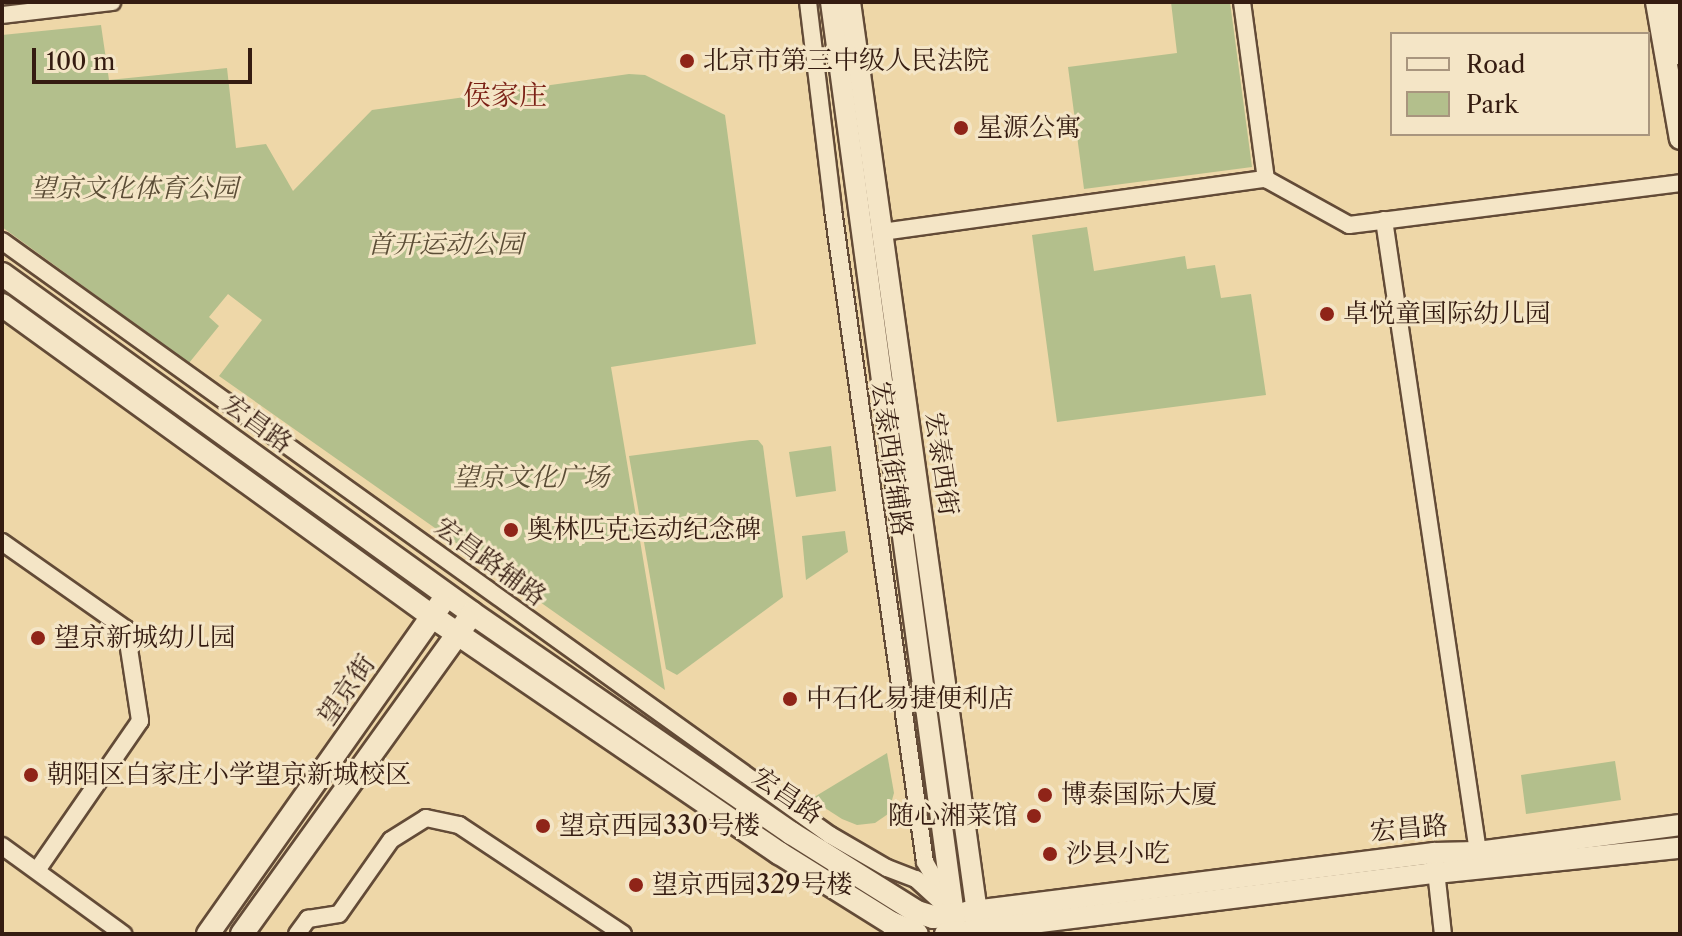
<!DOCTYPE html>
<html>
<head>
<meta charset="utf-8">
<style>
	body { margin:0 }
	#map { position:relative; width:1682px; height:936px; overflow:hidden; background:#eed7a8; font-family:"Libre Caslon Text","Noto Serif SC",serif }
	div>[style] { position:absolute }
	.green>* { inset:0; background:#b3bf8c }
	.roads { filter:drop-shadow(2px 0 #634b37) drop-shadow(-2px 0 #634b37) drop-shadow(0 2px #634b37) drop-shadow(0 -2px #634b37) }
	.minor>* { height:16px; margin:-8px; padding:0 8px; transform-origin:8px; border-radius:8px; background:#f4e5c6 }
	.tertiary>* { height:20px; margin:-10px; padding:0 10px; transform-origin:10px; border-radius:10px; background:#f4e5c6 }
	.secondary>* { height:22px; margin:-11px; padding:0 11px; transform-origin:11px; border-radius:11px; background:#f4e5c6 }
	.dots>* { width:22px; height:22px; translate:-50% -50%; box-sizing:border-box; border:4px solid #f4e5c6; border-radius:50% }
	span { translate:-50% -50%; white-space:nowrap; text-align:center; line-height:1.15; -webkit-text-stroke:6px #f4e5c6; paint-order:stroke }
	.poi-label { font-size:26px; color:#351c11 }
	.left { translate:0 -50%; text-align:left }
	.right { translate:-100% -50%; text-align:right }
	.park-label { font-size:26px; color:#5b4d36; font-style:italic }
	.street-label { font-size:26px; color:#351c11 }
	.neighbourhood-label { font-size:28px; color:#7a1f14 }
	.frame { position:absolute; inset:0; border:4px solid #351c11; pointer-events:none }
	.legend { position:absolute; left:1390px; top:32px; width:260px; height:104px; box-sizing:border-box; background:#f4e5c6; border:2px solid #a8957e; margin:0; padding:10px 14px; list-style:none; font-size:24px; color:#351c11 }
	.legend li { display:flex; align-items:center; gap:16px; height:40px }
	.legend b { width:40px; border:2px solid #a8957e }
	.scale { position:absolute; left:32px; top:48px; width:220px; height:36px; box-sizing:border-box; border:4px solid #351c11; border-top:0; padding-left:10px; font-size:24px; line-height:28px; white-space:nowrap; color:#351c11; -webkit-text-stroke:6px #f4e5c6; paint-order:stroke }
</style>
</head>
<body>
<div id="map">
	<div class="green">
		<div style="clip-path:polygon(1171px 2px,1230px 2px,1252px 167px,1084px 189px,1068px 67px,1177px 53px)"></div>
		<div style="clip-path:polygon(101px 25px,109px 80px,227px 68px,236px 148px,266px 144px,293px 191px,372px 110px,629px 74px,645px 75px,725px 115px,756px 344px,611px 367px,665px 690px,219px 376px,262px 320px,228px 294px,209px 317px,219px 326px,189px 363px,2px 227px,2px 35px)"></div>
		<div style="clip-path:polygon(1087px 227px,1094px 271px,1185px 256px,1187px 269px,1215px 265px,1221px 298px,1251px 294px,1266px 395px,1057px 422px,1032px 235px)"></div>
		<div style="clip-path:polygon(750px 440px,758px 440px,763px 446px,783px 597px,677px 675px,666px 669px,629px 456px)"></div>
		<div style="clip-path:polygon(831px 446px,836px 491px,796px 497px,789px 452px)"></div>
		<div style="clip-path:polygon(845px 531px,848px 552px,806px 580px,802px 536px)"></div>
		<div style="clip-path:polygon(887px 753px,894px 793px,888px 814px,875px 823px,857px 825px,842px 819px,811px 799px)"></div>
		<div style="clip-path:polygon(1615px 761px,1621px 800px,1526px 814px,1521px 775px)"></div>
	</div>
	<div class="roads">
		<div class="minor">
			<div style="left:808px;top:2px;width:209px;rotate:83.1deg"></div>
			<div style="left:833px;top:210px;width:658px;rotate:81.97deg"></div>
			<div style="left:925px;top:862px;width:43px;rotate:60.4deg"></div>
			<div style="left:1242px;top:2px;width:179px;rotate:82.3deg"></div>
			<div style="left:2px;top:15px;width:111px;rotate:-6.7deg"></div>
			<div style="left:1384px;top:220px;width:639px;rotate:81.54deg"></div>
			<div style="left:882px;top:232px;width:388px;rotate:-7.9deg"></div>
			<div style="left:1266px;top:179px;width:95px;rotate:29deg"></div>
			<div style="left:1349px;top:225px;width:334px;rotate:-7.2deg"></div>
			<div style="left:2px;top:241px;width:1019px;rotate:35.66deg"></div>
			<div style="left:830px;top:835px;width:66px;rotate:30.1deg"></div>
			<div style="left:887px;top:868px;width:31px;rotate:21deg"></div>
			<div style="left:916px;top:879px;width:52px;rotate:42.6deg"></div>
			<div style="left:2px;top:542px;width:151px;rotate:35.1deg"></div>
			<div style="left:126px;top:629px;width:93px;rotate:81.3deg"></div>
			<div style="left:140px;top:721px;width:180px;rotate:124.6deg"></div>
			<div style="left:2px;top:846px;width:150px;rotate:36deg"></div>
			<div style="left:1435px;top:862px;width:72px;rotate:83.7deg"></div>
			<div style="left:297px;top:934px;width:19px;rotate:-54deg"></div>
			<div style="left:308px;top:919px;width:31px;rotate:-9deg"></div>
			<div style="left:339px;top:914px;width:90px;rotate:-54.9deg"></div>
			<div style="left:391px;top:840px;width:41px;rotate:-32.2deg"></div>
			<div style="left:426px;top:818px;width:34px;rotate:12deg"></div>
			<div style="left:459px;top:825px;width:197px;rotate:33.6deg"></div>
		</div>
		<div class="tertiary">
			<div style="left:831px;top:2px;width:936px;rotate:82.33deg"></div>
			<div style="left:850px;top:2px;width:941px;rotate:82.06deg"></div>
			<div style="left:1656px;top:2px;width:139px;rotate:80.1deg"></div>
			<div style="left:1672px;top:2px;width:53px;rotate:81.3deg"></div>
			<div style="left:966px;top:912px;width:472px;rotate:-7.2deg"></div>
			<div style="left:1434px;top:853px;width:44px;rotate:-1.3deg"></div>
			<div style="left:1478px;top:852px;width:204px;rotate:-7.6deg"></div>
			<div style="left:968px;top:931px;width:472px;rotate:-7.1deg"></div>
			<div style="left:1436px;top:873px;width:245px;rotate:-5.9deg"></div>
		</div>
		<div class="secondary">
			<div style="left:2px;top:274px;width:580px;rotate:35.8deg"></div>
			<div style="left:472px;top:613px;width:388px;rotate:34.6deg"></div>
			<div style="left:791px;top:833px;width:149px;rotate:32.1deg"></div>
			<div style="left:917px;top:912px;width:17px;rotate:17deg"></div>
			<div style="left:933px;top:917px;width:21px;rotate:-8deg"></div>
			<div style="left:2px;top:305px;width:532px;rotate:35.9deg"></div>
			<div style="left:433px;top:617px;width:419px;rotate:34.3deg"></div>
			<div style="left:779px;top:853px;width:132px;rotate:32deg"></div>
			<div style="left:891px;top:923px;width:28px;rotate:23deg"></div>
			<div style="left:208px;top:934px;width:403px;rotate:-54.8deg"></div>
			<div style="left:242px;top:934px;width:385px;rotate:-54.3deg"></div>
			<div style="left:946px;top:934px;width:11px;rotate:-10deg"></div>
		</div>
	</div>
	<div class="dots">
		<div style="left:687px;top:61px;background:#8f2418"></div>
		<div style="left:961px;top:128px;background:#8f2418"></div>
		<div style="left:1327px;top:314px;background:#8f2418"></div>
		<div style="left:511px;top:530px;background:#8f2418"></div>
		<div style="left:38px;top:638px;background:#8f2418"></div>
		<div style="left:790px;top:699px;background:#8f2418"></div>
		<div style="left:31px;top:775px;background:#8f2418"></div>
		<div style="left:1045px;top:795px;background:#8f2418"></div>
		<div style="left:1034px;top:816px;background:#8f2418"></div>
		<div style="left:543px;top:826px;background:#8f2418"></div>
		<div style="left:1050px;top:854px;background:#8f2418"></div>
		<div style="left:636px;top:885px;background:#8f2418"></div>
	</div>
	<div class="poi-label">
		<span class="left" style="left:703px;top:61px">北京市第三中级人民法院</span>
		<span class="left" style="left:977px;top:128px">星源公寓</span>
		<span class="left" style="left:1343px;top:314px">卓悦童国际幼儿园</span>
		<span class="left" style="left:527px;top:530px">奥林匹克运动纪念碑</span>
		<span class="left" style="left:54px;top:638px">望京新城幼儿园</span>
		<span class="left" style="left:806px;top:699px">中石化易捷便利店</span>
		<span class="left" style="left:47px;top:775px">朝阳区白家庄小学望京新城校区</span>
		<span class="left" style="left:1061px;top:795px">博泰国际大厦</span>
		<span class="right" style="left:1018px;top:816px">随心湘菜馆</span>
		<span class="left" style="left:559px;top:826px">望京西园330号楼</span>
		<span class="left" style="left:1066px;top:854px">沙县小吃</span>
		<span class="left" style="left:652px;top:885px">望京西园329号楼</span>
	</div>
	<div class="park-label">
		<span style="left:134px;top:189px">望京文化体育公园</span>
		<span style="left:445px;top:245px">首开运动公园</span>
		<span style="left:531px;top:478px">望京文化广场</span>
	</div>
	<div class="street-label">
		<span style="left:257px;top:424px;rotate:36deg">宏昌路</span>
		<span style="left:891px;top:459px;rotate:82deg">宏泰西街辅路</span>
		<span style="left:941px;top:464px;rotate:82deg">宏泰西街</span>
		<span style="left:490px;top:562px;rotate:36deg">宏昌路辅路</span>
		<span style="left:347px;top:690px;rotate:-55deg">望京街</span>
		<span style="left:787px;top:796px;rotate:34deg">宏昌路</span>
		<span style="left:1409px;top:829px;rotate:-5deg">宏昌路</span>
	</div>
	<div class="neighbourhood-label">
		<span style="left:505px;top:95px">侯家庄</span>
	</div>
	<div class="frame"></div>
	<ul class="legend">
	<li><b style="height:10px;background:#f4e5c6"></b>Road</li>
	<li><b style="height:22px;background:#b3bf8c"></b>Park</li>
	</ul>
	<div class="scale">100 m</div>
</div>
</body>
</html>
